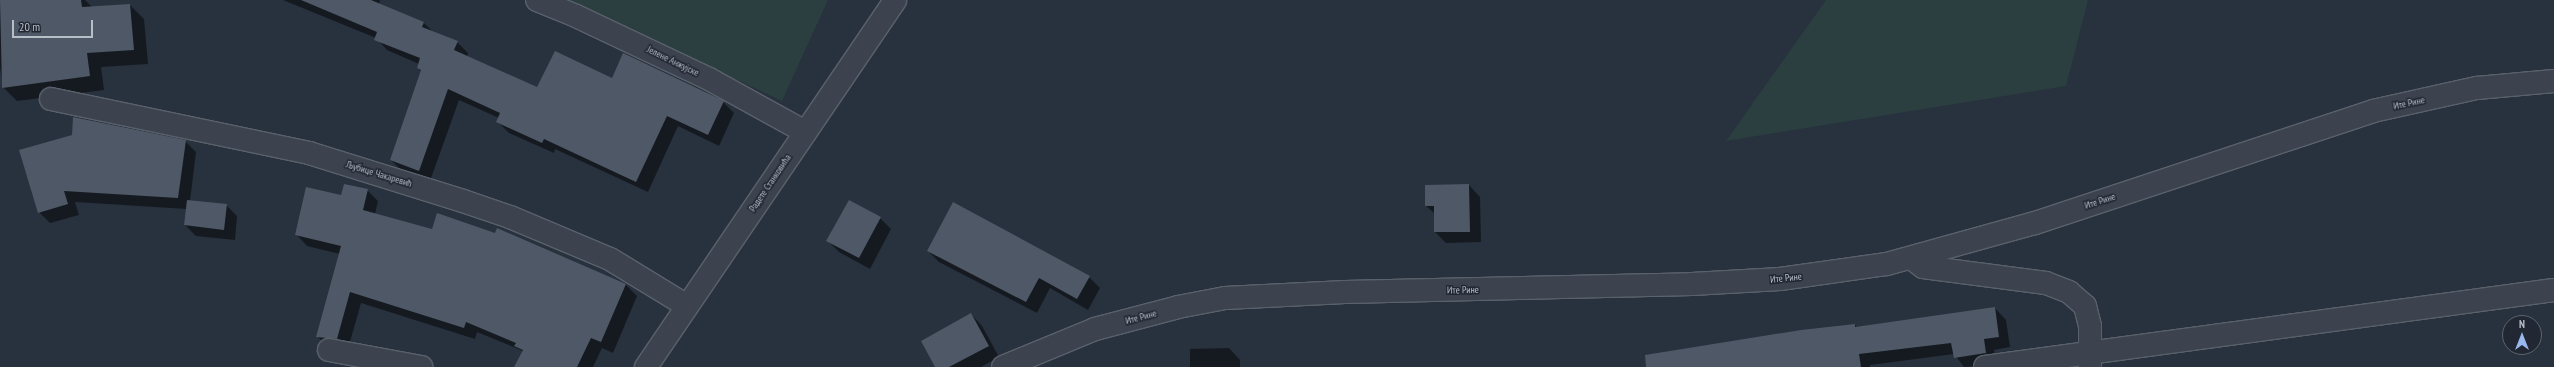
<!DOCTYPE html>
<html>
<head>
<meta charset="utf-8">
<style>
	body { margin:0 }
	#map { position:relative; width:2554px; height:367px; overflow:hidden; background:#28313e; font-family:"PT Sans Narrow",sans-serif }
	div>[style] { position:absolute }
	.green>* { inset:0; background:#2b3e40 }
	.shadow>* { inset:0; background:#0007 }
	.building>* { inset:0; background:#4f5866 }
	.roads { filter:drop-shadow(1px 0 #5a616b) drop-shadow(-1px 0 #5a616b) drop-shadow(0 1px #5a616b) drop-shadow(0 -1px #5a616b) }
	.minor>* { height:22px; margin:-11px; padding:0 11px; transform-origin:11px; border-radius:11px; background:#3c434e }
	span { translate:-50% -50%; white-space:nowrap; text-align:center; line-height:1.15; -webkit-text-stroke:3px #212833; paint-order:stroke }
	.street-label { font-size:10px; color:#b8bec8 }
	.north { position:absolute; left:2502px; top:315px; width:40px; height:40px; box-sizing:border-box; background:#212833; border:1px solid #5d646f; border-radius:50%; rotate:0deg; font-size:11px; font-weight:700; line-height:16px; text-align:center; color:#b8bec8 }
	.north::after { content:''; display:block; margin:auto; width:14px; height:18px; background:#99b8ed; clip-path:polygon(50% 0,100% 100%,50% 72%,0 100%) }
	.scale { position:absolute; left:12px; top:20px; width:81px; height:18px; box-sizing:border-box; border:2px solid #b8bec8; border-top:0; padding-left:5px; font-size:12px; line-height:14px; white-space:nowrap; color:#b8bec8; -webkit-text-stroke:3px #212833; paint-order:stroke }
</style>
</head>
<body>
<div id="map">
	<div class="green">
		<div style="clip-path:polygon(566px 0,828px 0,782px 101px)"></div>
		<div style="clip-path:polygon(1826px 0,2088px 0,2066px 86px,1726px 141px)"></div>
	</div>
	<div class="shadow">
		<div style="clip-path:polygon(0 0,85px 0,92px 7px,130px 5px,144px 19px,148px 64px,101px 67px,104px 90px,17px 101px,3px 87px,0 67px)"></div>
		<div style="clip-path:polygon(283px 0,380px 0,379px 4px,423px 22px,433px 32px,457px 42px,468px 53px,467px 57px,538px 89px,612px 79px,723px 102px,734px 113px,719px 146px,678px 126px,648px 192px,555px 149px,554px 153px,509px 133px,497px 121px,499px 118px,459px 100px,430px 181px,402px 171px,391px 160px,422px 72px,418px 68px,419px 64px,387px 50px,376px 38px)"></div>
		<div style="clip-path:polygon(185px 141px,196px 152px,190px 201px,226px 205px,237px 216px,235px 240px,196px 236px,185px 225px,187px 209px,75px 202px,79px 215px,50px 223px,39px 212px,20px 151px)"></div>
		<div style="clip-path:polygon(1469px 185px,1480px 197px,1481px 242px,1446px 243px,1435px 232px,1435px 214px,1426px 206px,1426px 186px)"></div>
		<div style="clip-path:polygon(367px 190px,378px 201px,375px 214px,433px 230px,496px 234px,498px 229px,626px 285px,637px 296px,613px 353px,602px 348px,593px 367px,515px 367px,523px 352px,521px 350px,477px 332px,475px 339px,361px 303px,348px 349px,328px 347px,317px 336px,340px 254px,307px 246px,296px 234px,342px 196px)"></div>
		<div style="clip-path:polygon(880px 218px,891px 229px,870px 269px,839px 252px,828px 241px)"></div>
		<div style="clip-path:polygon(928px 251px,1089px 277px,1100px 288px,1088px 310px,1050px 288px,1037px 313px,939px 262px)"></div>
		<div style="clip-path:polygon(1995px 308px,2006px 320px,2010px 347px,1994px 350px,1997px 364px,1964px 367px,1954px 354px,1870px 365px,1870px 367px,1684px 367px,1855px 325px,1857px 327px)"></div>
		<div style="clip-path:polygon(971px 314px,982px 326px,999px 357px,981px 367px,936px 367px)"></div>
		<div style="clip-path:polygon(1229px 348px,1240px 360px,1240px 367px,1190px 367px,1190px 349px)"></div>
	</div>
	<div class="building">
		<div style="clip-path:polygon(0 0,81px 0,82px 7px,130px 4px,134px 50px,87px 53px,90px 76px,2px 88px)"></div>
		<div style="clip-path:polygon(301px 0,371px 0,424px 22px,422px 27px,458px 41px,454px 50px,537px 87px,555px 51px,612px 78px,623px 53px,724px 101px,708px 135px,667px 116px,636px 182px,544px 139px,542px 143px,496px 122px,500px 113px,448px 89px,419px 171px,390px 160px,421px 70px,417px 68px,420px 58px,374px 40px,377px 32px)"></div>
		<div style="clip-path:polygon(73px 117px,186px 140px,178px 198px,64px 191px,68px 204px,38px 213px,19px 150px,72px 135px)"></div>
		<div style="clip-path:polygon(344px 184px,368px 189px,363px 210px,432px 229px,437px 213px,495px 233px,497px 228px,626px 284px,601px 342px,591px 338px,577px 367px,514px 367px,523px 350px,514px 346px,516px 343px,466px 322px,464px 328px,350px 292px,337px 339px,316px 337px,341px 246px,295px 235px,306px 187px,341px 195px)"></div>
		<div style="clip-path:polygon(1469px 184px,1470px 232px,1434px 232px,1434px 206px,1425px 206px,1425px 185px)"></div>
		<div style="clip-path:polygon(187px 200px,227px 204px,224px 230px,184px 225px)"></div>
		<div style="clip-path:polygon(849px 200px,881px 217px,859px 258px,826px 241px)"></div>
		<div style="clip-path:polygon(953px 202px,1090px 276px,1077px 299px,1039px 278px,1026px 302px,927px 251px)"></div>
		<div style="clip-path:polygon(1995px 307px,1999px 337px,1984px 339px,1986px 353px,1954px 358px,1951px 343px,1859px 354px,1861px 367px,1646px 367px,1645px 355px,1801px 330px,1855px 324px,1855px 327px)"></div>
		<div style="clip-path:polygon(971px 313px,989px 346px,949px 367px,935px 367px,921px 341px)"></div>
	</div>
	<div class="roads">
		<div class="minor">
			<div style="left:537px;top:0;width:42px;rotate:22.3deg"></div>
			<div style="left:576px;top:16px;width:147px;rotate:25.3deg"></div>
			<div style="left:709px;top:79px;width:110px;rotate:28.9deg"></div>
			<div style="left:51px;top:99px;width:264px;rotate:11.8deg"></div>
			<div style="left:309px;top:153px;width:161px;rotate:17.3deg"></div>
			<div style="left:463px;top:201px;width:50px;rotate:18.8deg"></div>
			<div style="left:510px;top:217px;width:108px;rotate:22.8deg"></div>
			<div style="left:610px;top:259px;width:90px;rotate:31.4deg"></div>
			<div style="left:1911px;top:258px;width:15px;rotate:37deg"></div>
			<div style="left:1923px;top:267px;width:124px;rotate:7.4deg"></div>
			<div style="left:2046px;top:283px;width:25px;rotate:21deg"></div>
			<div style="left:2069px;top:292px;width:21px;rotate:41deg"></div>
			<div style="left:2085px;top:306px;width:21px;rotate:76deg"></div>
			<div style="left:2090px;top:326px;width:41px;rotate:90deg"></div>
			<div style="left:329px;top:350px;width:94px;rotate:10.5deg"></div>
			<div style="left:646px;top:367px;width:443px;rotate:-55.8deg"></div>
			<div style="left:1003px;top:367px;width:100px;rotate:-22.4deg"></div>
			<div style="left:1095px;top:329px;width:86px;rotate:-14.8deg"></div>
			<div style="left:1178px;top:307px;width:48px;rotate:-10.8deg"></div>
			<div style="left:1225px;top:298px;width:120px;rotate:-2.9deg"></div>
			<div style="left:1345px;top:292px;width:347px;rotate:-1.3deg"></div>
			<div style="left:1692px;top:284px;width:88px;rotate:-3.3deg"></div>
			<div style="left:1780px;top:279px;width:108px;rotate:-8deg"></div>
			<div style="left:1887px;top:264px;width:154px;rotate:-15.5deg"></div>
			<div style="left:2035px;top:223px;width:356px;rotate:-18.3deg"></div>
			<div style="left:2373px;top:111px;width:107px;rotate:-12.5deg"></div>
			<div style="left:2477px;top:88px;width:77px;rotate:-5.2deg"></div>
			<div style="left:1985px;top:367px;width:574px;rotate:-7.71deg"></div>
		</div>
	</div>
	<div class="street-label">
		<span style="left:673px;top:61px;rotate:26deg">Јелене Анжујске</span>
		<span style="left:2409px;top:103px;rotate:-12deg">Ите Рине</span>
		<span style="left:379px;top:174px;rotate:17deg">Љубице Чакаревић</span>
		<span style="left:770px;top:183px;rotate:-56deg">Радете Станковића</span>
		<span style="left:2100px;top:201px;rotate:-18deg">Ите Рине</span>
		<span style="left:1786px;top:278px;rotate:-6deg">Ите Рине</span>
		<span style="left:1463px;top:290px;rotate:-1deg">Ите Рине</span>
		<span style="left:1141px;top:317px;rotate:-15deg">Ите Рине</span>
	</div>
	<div class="north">N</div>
	<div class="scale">20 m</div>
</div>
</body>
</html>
